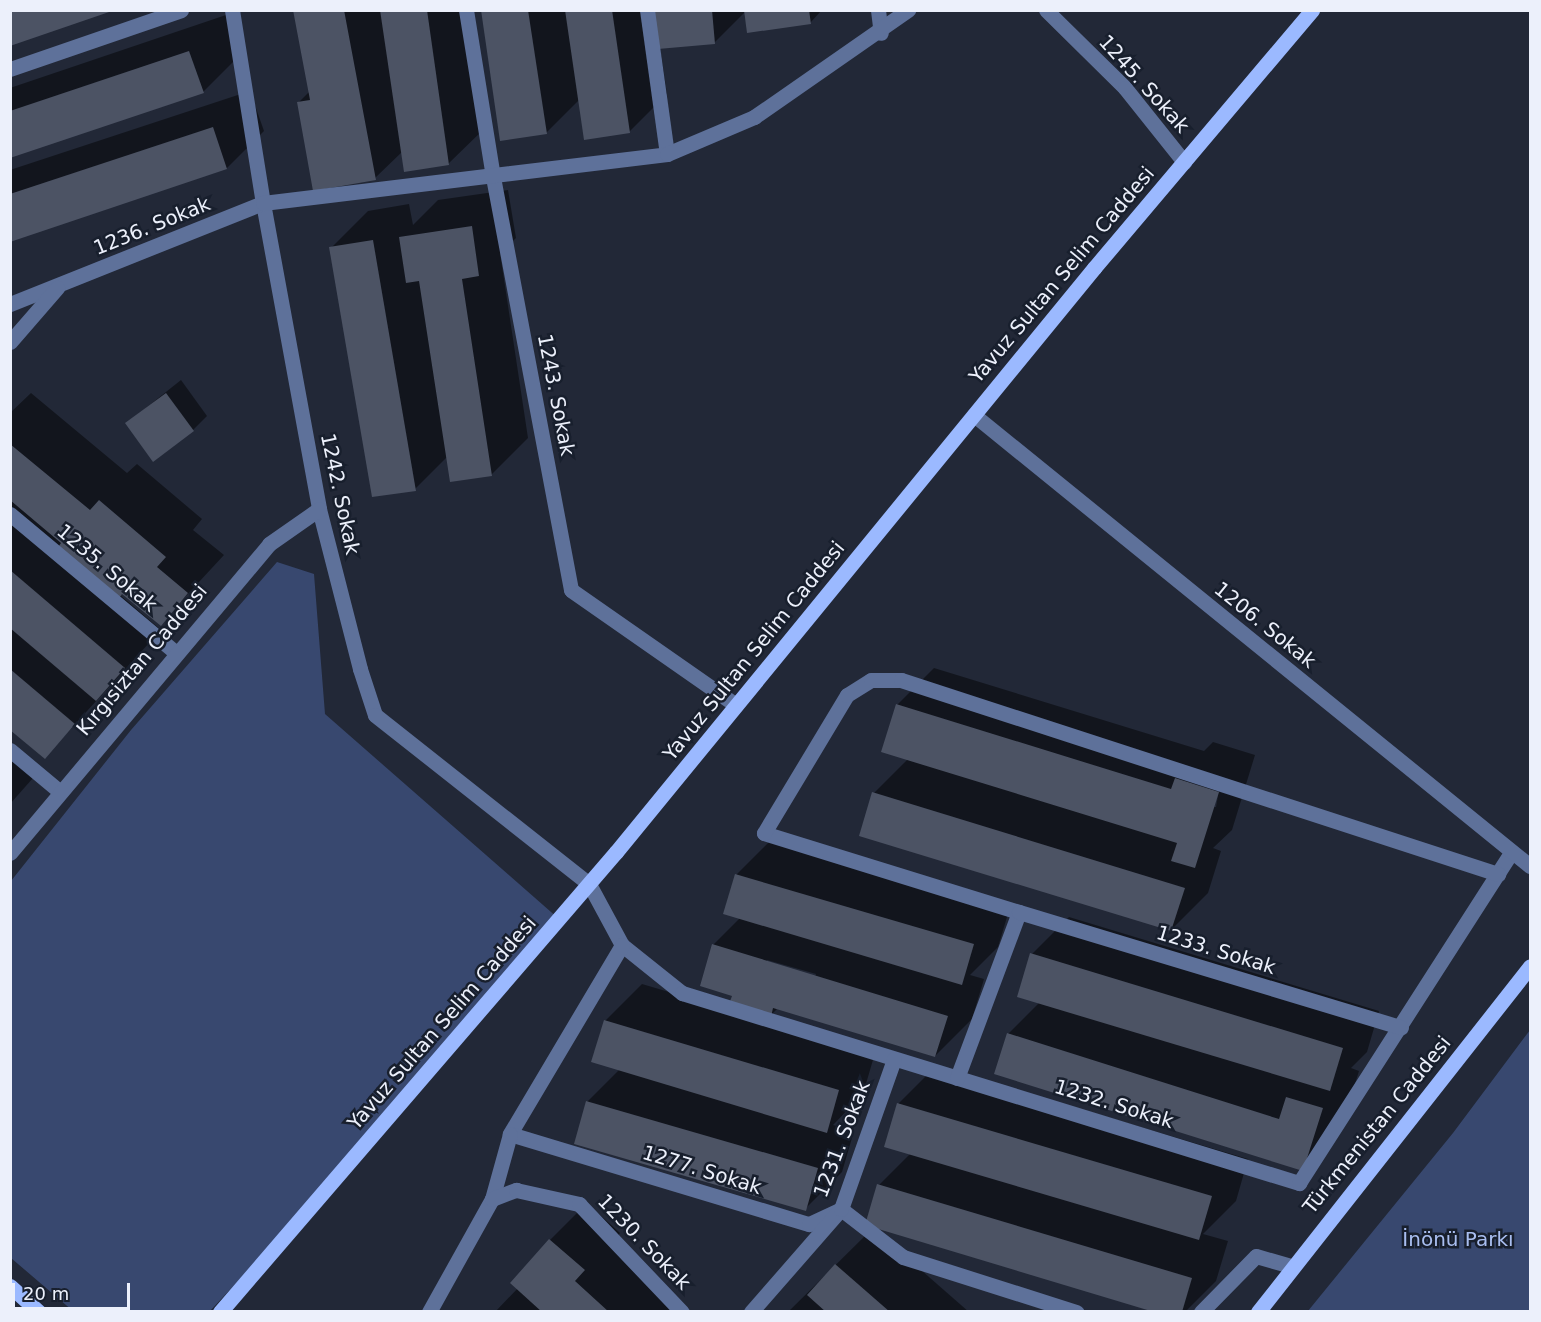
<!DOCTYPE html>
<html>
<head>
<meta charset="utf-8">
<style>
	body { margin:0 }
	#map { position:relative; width:1541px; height:1322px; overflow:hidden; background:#222837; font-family:"DejaVu Sans",sans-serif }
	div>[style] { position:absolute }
	.green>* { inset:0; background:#38486f }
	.shadow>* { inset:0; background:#0007 }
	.building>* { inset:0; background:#4c5364 }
	.minor>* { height:15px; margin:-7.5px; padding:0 7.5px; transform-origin:7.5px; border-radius:7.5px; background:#5e719a }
	.major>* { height:15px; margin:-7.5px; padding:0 7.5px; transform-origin:7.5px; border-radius:7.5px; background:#9bb9ff }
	span { translate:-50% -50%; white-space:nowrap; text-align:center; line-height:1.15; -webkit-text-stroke:5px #181f2d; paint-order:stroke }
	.street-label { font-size:20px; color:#ecf0fb }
	.park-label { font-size:20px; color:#a9bef0 }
	.frame { position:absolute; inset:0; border:12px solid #ecf0fb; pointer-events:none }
	.scale { position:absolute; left:12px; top:1283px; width:118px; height:27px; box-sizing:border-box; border:3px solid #ecf0fb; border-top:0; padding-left:8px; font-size:18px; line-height:21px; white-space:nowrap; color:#ecf0fb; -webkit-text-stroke:4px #181f2d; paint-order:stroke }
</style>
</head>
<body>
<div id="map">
	<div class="green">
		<div style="clip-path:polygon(277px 562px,314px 574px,325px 714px,559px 919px,355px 1156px,210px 1311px,73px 1311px,11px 1258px,11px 881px,131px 730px)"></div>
		<div style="clip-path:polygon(1530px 1030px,1530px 1311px,1308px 1311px,1453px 1133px)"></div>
	</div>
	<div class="shadow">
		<div style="clip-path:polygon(295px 10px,469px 10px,486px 127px,448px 164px,403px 151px,375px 178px,299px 102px,310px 91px)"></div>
		<div style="clip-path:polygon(483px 10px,822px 10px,810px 23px,745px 12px,715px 42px,660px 47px,667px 94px,630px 131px,580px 99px,546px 133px)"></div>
		<div style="clip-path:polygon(226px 15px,240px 55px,203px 92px,10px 157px,10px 88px)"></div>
		<div style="clip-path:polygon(250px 91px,264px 131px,227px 168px,10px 240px,10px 170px)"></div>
		<div style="clip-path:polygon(508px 190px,516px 238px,500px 253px,528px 438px,491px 475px,447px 457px,415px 489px,331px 248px,368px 211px,409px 204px,413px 225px,438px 200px)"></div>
		<div style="clip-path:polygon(181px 380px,207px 416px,193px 430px,127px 423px)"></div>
		<div style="clip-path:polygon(31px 393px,127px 473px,137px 464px,202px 519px,193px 530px,224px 555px,160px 624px,123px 593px,120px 595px,161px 630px,45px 757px,10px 728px,10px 413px)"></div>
		<div style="clip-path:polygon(evenodd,934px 668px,1204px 751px,1213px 742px,1255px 755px,1232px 830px,1213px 848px,1221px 851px,1208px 893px,1171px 930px,874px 793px,908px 759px,897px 705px,934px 668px,1220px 784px,1216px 807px,1213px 807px,1220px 784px)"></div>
		<div style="clip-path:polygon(10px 743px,41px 769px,10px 804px)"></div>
		<div style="clip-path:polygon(evenodd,774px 837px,1010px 907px,998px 947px,970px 975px,984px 979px,972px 1019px,935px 1056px,778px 1008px,770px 1016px,734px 995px,713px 945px,740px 918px,725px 914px,737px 874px,774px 837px,767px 960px,816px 974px,815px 977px,767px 963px,767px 960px)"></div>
		<div style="clip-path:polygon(1069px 917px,1379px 1011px,1367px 1052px,1351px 1068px,1359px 1071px,1340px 1132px,1303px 1169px,1008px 1034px,1040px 1002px,1032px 954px)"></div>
		<div style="clip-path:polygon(642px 984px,875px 1053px,863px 1094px,833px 1125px,854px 1131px,842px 1172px,805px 1209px,587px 1102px,620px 1069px,605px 1021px)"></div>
		<div style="clip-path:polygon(936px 1066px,1248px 1159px,1236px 1201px,1203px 1234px,1228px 1241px,1216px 1281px,1185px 1312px,1159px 1312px,879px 1185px,911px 1153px,886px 1146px,899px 1103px)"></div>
		<div style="clip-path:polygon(587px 1203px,620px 1233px,611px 1244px,687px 1312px,495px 1312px,518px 1288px,550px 1240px)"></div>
		<div style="clip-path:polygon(873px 1228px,969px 1312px,788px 1312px)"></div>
	</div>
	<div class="building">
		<div style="clip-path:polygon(10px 10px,112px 10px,112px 11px,10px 46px)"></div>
		<div style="clip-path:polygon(293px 10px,344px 10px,376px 180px,313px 191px,297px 102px,310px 100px)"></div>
		<div style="clip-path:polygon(380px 10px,427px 10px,449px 165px,404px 172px)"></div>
		<div style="clip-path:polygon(481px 10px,528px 10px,547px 134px,500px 141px)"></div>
		<div style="clip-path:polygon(565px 10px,612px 10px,630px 133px,584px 140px)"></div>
		<div style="clip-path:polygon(654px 10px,712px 10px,715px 44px,658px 49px)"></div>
		<div style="clip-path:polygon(744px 10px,809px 10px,811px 24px,747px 33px)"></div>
		<div style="clip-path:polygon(189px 51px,204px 93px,10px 158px,10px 111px)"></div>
		<div style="clip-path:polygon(213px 127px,227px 169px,10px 242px,10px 194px)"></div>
		<div style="clip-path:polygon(472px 226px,479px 276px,462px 279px,492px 476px,450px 482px,419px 281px,406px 283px,399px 237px)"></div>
		<div style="clip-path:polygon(373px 240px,416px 491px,372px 497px,329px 247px)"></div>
		<div style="clip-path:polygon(166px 393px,194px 431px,153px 462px,125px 423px)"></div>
		<div style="clip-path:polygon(10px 444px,90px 510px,99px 500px,166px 557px,157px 567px,188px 593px,161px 626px,122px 594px,117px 601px,56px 550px,61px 543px,10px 500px)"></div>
		<div style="clip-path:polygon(10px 570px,125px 668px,96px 701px,10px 628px)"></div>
		<div style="clip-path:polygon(10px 669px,75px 724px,45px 759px,10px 730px)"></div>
		<div style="clip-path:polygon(896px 704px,1171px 789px,1175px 778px,1219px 792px,1195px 868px,1171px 861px,1177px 843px,881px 752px)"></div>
		<div style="clip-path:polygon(872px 792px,1185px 888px,1171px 931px,859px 836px)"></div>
		<div style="clip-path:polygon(735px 874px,974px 944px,962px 985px,723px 914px)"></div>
		<div style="clip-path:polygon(712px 944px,948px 1016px,935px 1057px,773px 1008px,771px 1017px,729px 1004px,732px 996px,700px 986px)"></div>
		<div style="clip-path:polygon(1030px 953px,1343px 1048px,1330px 1091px,1017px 997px)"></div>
		<div style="clip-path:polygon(604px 1020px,839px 1090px,827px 1133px,591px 1062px)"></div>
		<div style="clip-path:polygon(1007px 1033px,1279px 1119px,1286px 1097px,1323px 1108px,1303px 1171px,994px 1074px)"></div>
		<div style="clip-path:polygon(586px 1101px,818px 1168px,806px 1211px,574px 1144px)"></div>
		<div style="clip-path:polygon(897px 1103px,1212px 1196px,1199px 1240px,884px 1147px)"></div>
		<div style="clip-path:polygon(877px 1184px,1192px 1278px,1182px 1312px,1154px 1312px,865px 1225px)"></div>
		<div style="clip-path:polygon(549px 1239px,585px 1270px,575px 1281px,609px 1312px,542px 1312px,510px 1283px)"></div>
		<div style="clip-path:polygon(835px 1264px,890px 1312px,826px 1312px,807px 1295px)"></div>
	</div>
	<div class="minor">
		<div style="left:232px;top:10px;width:195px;rotate:80.9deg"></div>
		<div style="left:263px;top:203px;width:311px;rotate:79.6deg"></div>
		<div style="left:319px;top:509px;width:165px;rotate:75.6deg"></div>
		<div style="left:360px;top:669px;width:48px;rotate:71.9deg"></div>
		<div style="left:375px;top:715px;width:273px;rotate:38.3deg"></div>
		<div style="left:589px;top:884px;width:69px;rotate:61.6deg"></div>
		<div style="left:622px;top:945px;width:77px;rotate:38.7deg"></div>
		<div style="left:682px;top:993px;width:646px;rotate:17.12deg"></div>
		<div style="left:1299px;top:1183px;width:392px;rotate:-57.3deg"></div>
		<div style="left:466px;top:10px;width:169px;rotate:80.8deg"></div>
		<div style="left:493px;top:177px;width:420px;rotate:79.3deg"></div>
		<div style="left:571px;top:590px;width:201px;rotate:34.9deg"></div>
		<div style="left:647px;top:10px;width:145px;rotate:82.1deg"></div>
		<div style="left:878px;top:10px;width:23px;rotate:83deg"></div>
		<div style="left:1046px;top:10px;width:111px;rotate:44.6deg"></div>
		<div style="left:1125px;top:88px;width:95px;rotate:51.4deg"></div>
		<div style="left:10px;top:69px;width:181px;rotate:-19deg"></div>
		<div style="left:10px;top:304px;width:272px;rotate:-21.8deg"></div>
		<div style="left:263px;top:203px;width:407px;rotate:-6.9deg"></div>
		<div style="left:667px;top:154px;width:95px;rotate:-23deg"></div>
		<div style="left:754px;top:117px;width:188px;rotate:-34.8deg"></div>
		<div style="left:10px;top:342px;width:72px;rotate:-49deg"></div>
		<div style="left:974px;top:415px;width:716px;rotate:39.05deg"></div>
		<div style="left:10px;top:514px;width:217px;rotate:39.9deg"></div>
		<div style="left:10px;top:750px;width:64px;rotate:39.9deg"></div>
		<div style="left:10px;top:853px;width:403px;rotate:-50deg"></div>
		<div style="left:269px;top:544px;width:61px;rotate:-35deg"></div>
		<div style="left:1019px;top:912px;width:267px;rotate:-162.8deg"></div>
		<div style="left:764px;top:833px;width:161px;rotate:-59deg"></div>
		<div style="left:847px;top:695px;width:28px;rotate:-32deg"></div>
		<div style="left:871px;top:680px;width:30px"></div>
		<div style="left:901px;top:680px;width:628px;rotate:18deg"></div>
		<div style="left:622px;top:945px;width:220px;rotate:120.7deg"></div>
		<div style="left:510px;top:1134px;width:312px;rotate:16.8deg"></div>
		<div style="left:809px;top:1224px;width:35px;rotate:-25deg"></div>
		<div style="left:957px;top:1078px;width:177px;rotate:-69.5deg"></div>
		<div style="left:1019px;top:912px;width:399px;rotate:16.8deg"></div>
		<div style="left:492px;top:1199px;width:67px;rotate:-74.5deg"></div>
		<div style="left:841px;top:1209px;width:78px;rotate:37.7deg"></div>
		<div style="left:903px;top:1257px;width:182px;rotate:17.6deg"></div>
		<div style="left:429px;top:1312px;width:129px;rotate:-60.9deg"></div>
		<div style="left:492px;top:1199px;width:26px;rotate:-21deg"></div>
		<div style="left:516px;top:1190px;width:65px;rotate:12.5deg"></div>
		<div style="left:579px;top:1204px;width:149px;rotate:46.4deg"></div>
		<div style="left:751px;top:1312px;width:137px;rotate:-48.9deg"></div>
		<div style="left:841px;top:1209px;width:159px;rotate:-70.5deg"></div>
		<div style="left:1201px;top:1312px;width:78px;rotate:-45.5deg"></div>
		<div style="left:1256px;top:1256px;width:37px;rotate:16deg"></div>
	</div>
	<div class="major">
		<div style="left:10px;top:1286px;width:39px;rotate:42deg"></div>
		<div style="left:220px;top:1312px;width:607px;rotate:-49.28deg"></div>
		<div style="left:616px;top:852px;width:755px;rotate:-50.7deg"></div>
		<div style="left:1094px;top:268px;width:338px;rotate:-49.8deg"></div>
		<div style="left:1258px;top:1312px;width:440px;rotate:-51.8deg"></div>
	</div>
	<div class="street-label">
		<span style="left:1144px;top:84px;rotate:48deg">1245. Sokak</span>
		<span style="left:152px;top:226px;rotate:-22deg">1236. Sokak</span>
		<span style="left:1062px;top:275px;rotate:-50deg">Yavuz Sultan Selim Caddesi</span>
		<span style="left:556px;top:395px;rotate:79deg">1243. Sokak</span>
		<span style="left:340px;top:494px;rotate:78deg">1242. Sokak</span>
		<span style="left:107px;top:568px;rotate:40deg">1235. Sokak</span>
		<span style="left:1265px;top:625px;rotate:39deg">1206. Sokak</span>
		<span style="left:754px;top:651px;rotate:-51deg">Yavuz Sultan Selim Caddesi</span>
		<span style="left:142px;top:660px;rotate:-50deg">Kırgısiztan Caddesi</span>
		<span style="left:1216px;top:950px;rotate:17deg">1233. Sokak</span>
		<span style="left:442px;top:1023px;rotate:-49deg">Yavuz Sultan Selim Caddesi</span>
		<span style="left:1114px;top:1104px;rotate:17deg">1232. Sokak</span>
		<span style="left:1377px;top:1125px;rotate:-51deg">Türkmenistan Caddesi</span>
		<span style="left:842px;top:1139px;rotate:-69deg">1231. Sokak</span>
		<span style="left:702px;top:1170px;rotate:17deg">1277. Sokak</span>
		<span style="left:644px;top:1242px;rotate:46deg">1230. Sokak</span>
	</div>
	<div class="park-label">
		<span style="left:1458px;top:1239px">İnönü Parkı</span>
	</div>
	<div class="frame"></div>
	<div class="scale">20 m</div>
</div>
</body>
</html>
